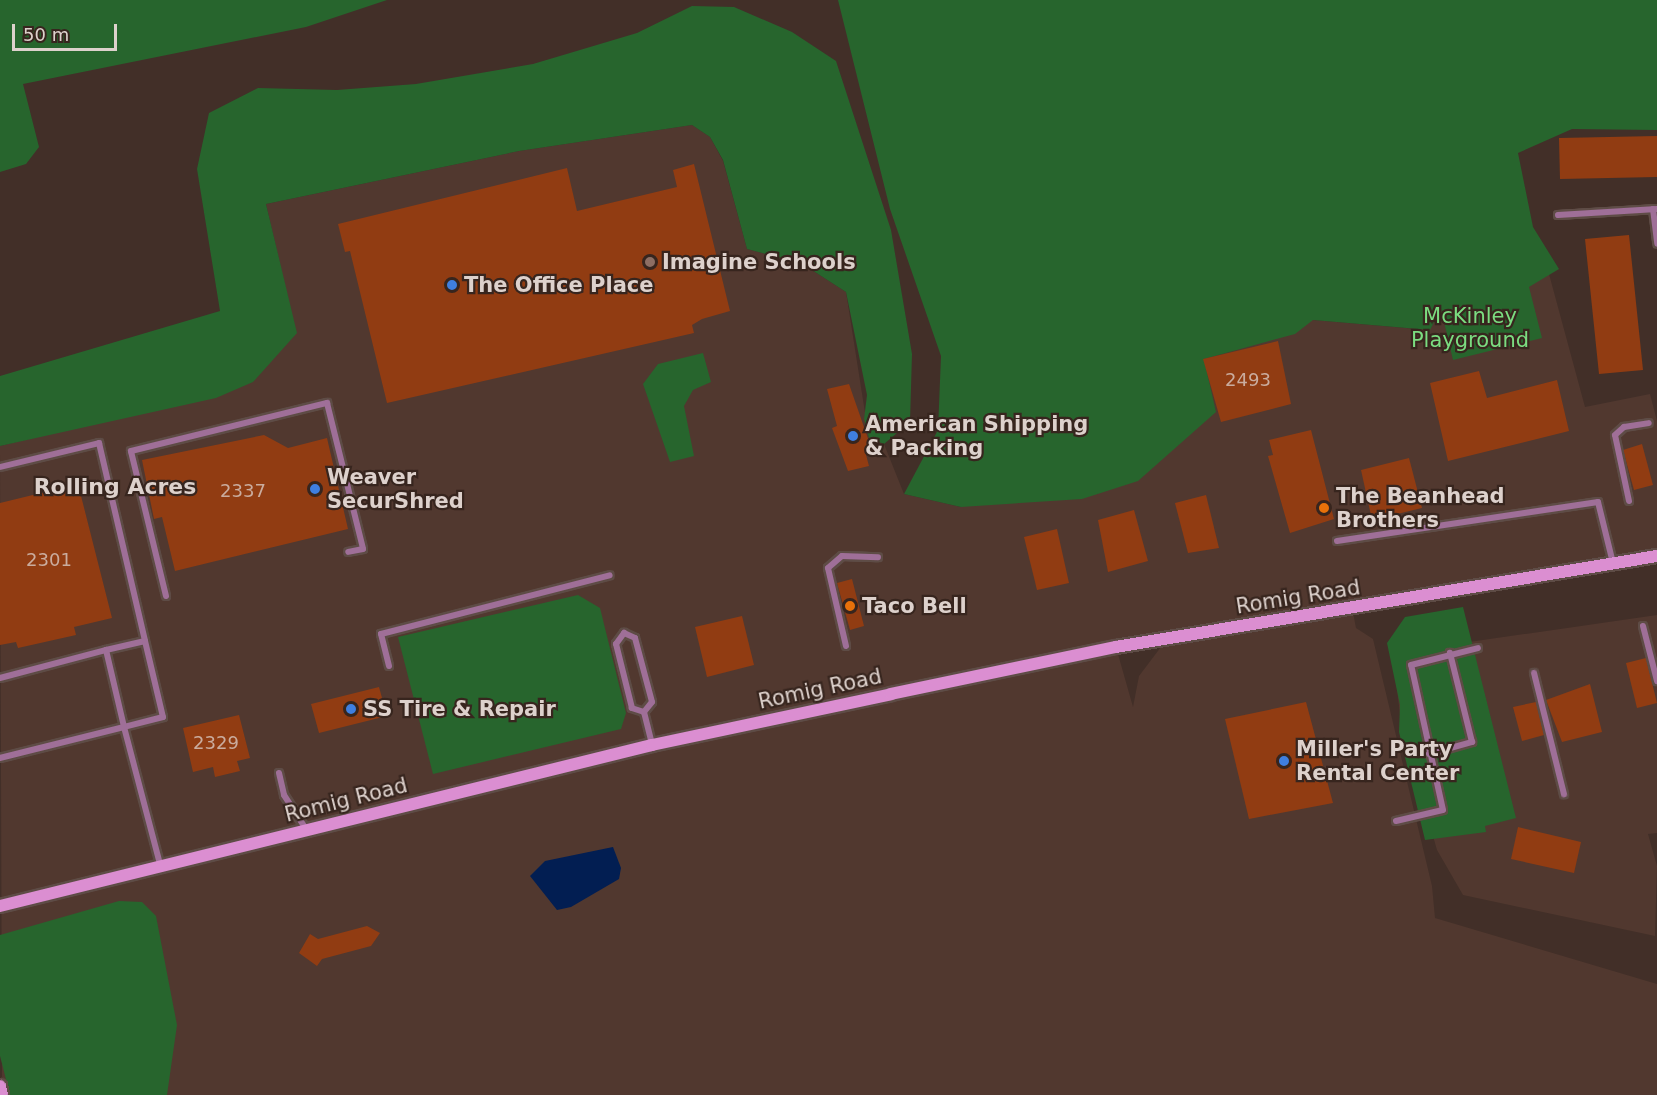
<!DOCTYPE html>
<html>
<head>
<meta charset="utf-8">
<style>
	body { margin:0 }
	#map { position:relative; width:1657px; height:1095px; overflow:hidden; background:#422f28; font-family:"DejaVu Sans",sans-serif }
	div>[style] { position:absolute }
	.built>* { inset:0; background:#51382f }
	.green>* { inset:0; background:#27652d }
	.water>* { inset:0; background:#021e52 }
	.building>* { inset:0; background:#913c12 }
	.roads { filter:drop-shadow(2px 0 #5e4c46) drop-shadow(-2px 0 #5e4c46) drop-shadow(0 2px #5e4c46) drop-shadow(0 -2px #5e4c46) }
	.lane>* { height:6px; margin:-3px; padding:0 3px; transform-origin:3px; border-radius:3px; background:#9f6f98 }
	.secondary>* { height:12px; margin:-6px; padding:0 6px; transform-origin:6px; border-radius:6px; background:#db8ed1 }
	.dots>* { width:16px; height:16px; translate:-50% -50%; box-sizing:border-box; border:3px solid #37251e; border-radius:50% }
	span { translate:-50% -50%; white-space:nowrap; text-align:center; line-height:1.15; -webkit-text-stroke:4.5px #37251e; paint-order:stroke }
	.number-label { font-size:18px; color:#caac9e }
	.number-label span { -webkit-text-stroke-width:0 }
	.poi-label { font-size:21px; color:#ddd1cc; font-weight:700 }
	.left { translate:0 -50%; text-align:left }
	.park-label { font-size:21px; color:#7bdc80 }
	.street-label { font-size:21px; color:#ddd1cc }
	.neighbourhood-label { font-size:22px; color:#ddd1cc; font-weight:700 }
	.scale { position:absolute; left:12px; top:24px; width:105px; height:27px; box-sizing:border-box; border:3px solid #ddd1cc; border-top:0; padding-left:8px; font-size:18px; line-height:21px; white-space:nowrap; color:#ddd1cc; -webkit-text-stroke:4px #37251e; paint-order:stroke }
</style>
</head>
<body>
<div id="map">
	<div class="built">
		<div style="clip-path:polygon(evenodd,692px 125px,710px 137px,723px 161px,747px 249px,801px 263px,846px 292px,869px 438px,884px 444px,904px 494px,961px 507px,1197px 345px,1313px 320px,1429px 330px,1441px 309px,1549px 274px,1585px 407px,1650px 394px,1657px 421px,1657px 557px,1352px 607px,1356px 628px,1373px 639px,1432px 886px,1435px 918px,1657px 984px,1657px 1095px,2px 1095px,0 446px,41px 436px,296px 333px,266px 204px,519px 151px,692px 125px,1167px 639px,1139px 676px,1133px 707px,1116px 647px,1167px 639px)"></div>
		<div style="clip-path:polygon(1657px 615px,1657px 833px,1648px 834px,1657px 866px,1655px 936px,1463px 895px,1437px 850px,1401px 724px,1393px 653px)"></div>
	</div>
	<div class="green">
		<div style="clip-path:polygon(0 0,387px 0,306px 27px,23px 84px,39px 147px,26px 164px,0 172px)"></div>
		<div style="clip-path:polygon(838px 0,1657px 0,1657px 130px,1572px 129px,1518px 153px,1533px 227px,1559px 269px,1529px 287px,1542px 338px,1453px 360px,1441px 309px,1430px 330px,1313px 320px,1295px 334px,1204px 359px,1216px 412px,1138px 481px,1082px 499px,961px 507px,904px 494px,938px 430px,941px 356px,890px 209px)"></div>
		<div style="clip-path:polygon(692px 6px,734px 7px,792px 32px,836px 61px,891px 230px,912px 354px,910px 422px,884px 444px,869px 438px,864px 419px,867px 395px,846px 292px,801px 263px,747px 249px,723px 160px,710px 137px,692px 125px,519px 151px,266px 204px,297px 333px,253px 382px,216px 398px,0 446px,0 376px,220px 311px,197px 169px,209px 113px,258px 88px,337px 90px,416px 84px,533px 64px,637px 33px)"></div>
		<div style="clip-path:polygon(703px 353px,711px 382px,693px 390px,684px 406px,694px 456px,670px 462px,643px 384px,658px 364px)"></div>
		<div style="clip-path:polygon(578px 595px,600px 608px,626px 713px,621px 729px,433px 774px,398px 637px)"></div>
		<div style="clip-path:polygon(1463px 607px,1516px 818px,1485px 826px,1486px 832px,1425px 840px,1399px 732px,1400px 705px,1387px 643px,1405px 617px)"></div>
		<div style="clip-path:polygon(119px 901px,142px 902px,156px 916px,177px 1025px,167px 1095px,10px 1095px,0 1056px,0 935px)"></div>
	</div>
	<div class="water">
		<div style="clip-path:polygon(613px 847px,621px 868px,619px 879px,571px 907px,557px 910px,530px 876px,545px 861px)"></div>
	</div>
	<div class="building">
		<div style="clip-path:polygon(1657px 136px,1657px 177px,1560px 179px,1559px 138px)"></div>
		<div style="clip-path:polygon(694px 164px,730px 311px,702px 319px,692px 325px,694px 333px,387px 403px,350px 251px,345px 252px,338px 224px,567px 168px,577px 211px,677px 187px,673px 170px)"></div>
		<div style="clip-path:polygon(1629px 235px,1643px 370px,1599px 374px,1585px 239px)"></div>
		<div style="clip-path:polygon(1278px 341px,1291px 404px,1221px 422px,1203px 359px)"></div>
		<div style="clip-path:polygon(1479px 371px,1487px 398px,1557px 380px,1569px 431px,1448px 461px,1430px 383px)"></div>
		<div style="clip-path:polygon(849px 384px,872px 450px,865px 451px,869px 466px,848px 471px,832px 428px,837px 426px,827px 389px)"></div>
		<div style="clip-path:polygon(1311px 430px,1334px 519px,1290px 533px,1268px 456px,1273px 455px,1269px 440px)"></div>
		<div style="clip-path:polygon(264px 435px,288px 448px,327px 438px,348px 529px,175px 571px,162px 517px,154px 519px,142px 460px)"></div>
		<div style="clip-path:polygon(1642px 444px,1653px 485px,1634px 490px,1623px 450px)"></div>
		<div style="clip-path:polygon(1409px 458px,1422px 508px,1372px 520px,1361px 470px)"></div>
		<div style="clip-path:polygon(78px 484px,112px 618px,74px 627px,76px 635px,18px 648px,16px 642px,0 645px,0 503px)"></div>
		<div style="clip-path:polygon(1206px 495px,1219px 548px,1188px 553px,1175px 503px)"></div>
		<div style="clip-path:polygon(1134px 510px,1148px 561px,1108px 572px,1098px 520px)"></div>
		<div style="clip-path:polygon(1057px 529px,1069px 583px,1037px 590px,1024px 537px)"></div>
		<div style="clip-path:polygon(852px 579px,864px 626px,850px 630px,837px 583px)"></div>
		<div style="clip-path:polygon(742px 616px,754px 665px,707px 677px,695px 627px)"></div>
		<div style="clip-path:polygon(1646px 658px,1657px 703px,1637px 708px,1626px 663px)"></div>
		<div style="clip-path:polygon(1590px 684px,1602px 732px,1562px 742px,1546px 700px)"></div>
		<div style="clip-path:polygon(379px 687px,387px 716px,319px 733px,311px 704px)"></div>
		<div style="clip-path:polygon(1306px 702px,1333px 803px,1249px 819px,1225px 719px)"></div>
		<div style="clip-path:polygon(1536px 702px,1544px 735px,1522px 741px,1513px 707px)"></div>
		<div style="clip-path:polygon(239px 715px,250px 758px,237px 761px,240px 771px,215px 777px,213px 767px,193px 772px,183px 728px)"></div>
		<div style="clip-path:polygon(1518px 827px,1581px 842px,1574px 873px,1511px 859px)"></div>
		<div style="clip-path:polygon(367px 926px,380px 933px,371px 946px,322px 959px,317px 966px,299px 953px,310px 934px,318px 939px)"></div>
	</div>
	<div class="roads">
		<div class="lane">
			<div style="left:1653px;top:209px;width:35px;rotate:83deg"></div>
			<div style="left:1558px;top:215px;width:99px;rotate:-3.5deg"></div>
			<div style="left:0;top:467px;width:102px;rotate:-13.6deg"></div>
			<div style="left:99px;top:443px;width:203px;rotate:76.9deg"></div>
			<div style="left:1629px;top:501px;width:67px;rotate:-102deg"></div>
			<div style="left:1615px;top:435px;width:12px;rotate:-42deg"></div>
			<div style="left:1624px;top:427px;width:25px;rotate:-9deg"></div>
			<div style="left:1337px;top:541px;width:264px;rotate:-8.5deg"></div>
			<div style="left:1598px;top:502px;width:63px;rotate:76.2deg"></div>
			<div style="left:166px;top:596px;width:149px;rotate:-103.6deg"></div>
			<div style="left:131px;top:451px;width:202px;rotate:-13.8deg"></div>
			<div style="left:327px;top:403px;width:150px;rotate:76.1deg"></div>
			<div style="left:363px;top:549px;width:15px;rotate:169deg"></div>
			<div style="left:1643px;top:626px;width:57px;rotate:75.7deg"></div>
			<div style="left:846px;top:646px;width:80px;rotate:-103deg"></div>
			<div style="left:828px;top:568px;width:18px;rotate:-41deg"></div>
			<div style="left:842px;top:556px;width:36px;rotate:2deg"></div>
			<div style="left:106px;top:650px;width:40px;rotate:-13deg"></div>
			<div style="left:145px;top:641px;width:78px;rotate:76.7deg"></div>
			<div style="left:163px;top:717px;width:40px;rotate:165.6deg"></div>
			<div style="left:124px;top:727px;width:142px;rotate:75.3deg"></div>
			<div style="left:389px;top:666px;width:33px;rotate:-104deg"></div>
			<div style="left:381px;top:634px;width:236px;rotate:-14.4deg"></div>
			<div style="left:1534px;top:673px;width:125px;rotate:76.1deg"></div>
			<div style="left:0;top:678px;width:110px;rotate:-14.8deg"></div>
			<div style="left:106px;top:650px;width:79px;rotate:76.8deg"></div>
			<div style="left:124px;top:727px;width:128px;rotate:166deg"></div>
			<div style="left:644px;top:712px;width:13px;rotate:-162deg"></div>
			<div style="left:632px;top:708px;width:66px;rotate:-104deg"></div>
			<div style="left:616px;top:644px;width:14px;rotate:-54deg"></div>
			<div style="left:624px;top:633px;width:12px;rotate:24deg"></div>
			<div style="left:635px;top:638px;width:66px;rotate:75.1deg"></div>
			<div style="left:652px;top:702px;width:13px;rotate:129deg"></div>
			<div style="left:644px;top:712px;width:34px;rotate:76deg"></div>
			<div style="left:1429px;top:754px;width:45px;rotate:-15.6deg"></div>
			<div style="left:1472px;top:742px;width:92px;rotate:-103.9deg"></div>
			<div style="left:279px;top:773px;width:23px;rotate:77deg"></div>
			<div style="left:284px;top:795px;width:40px;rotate:57.1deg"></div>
			<div style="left:1396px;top:821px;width:48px;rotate:-13.2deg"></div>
			<div style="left:1443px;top:810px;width:148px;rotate:-102.4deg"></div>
			<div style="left:1411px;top:665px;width:69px;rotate:-14.2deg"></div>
		</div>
		<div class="secondary">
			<div style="left:0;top:906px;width:672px;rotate:-13.87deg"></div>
			<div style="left:652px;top:745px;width:244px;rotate:-12deg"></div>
			<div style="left:891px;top:694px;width:230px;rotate:-11.8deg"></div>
			<div style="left:1116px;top:647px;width:549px;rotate:-9.55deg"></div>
			<div style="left:0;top:1086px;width:9px;rotate:77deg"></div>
		</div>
	</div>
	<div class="dots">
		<div style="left:650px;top:262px;background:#8d6e63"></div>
		<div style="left:452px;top:285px;background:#3f7fe0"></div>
		<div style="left:853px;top:436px;background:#3f7fe0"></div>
		<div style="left:315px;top:489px;background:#3f7fe0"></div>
		<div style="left:1324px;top:508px;background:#e8710a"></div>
		<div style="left:850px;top:606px;background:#e8710a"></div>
		<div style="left:351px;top:709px;background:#3f7fe0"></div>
		<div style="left:1284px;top:761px;background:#3f7fe0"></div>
	</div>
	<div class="number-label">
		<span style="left:1248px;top:380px">2493</span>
		<span style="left:243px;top:491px">2337</span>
		<span style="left:49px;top:560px">2301</span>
		<span style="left:216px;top:743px">2329</span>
	</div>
	<div class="poi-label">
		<span class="left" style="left:662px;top:262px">Imagine Schools</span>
		<span class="left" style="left:464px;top:285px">The Office Place</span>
		<span class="left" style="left:865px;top:436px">American Shipping<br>&amp; Packing</span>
		<span class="left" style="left:327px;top:489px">Weaver<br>SecurShred</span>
		<span class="left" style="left:1336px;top:508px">The Beanhead<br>Brothers</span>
		<span class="left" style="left:862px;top:606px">Taco Bell</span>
		<span class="left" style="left:363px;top:709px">SS Tire &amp; Repair</span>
		<span class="left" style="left:1296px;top:761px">Miller's Party<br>Rental Center</span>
	</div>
	<div class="park-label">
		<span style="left:1470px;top:328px">McKinley<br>Playground</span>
	</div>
	<div class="street-label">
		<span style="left:1298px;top:597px;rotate:-9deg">Romig Road</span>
		<span style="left:820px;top:689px;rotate:-12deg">Romig Road</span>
		<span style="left:346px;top:800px;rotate:-14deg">Romig Road</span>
	</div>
	<div class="neighbourhood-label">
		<span style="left:115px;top:487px">Rolling Acres</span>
	</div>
	<div class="scale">50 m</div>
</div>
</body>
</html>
